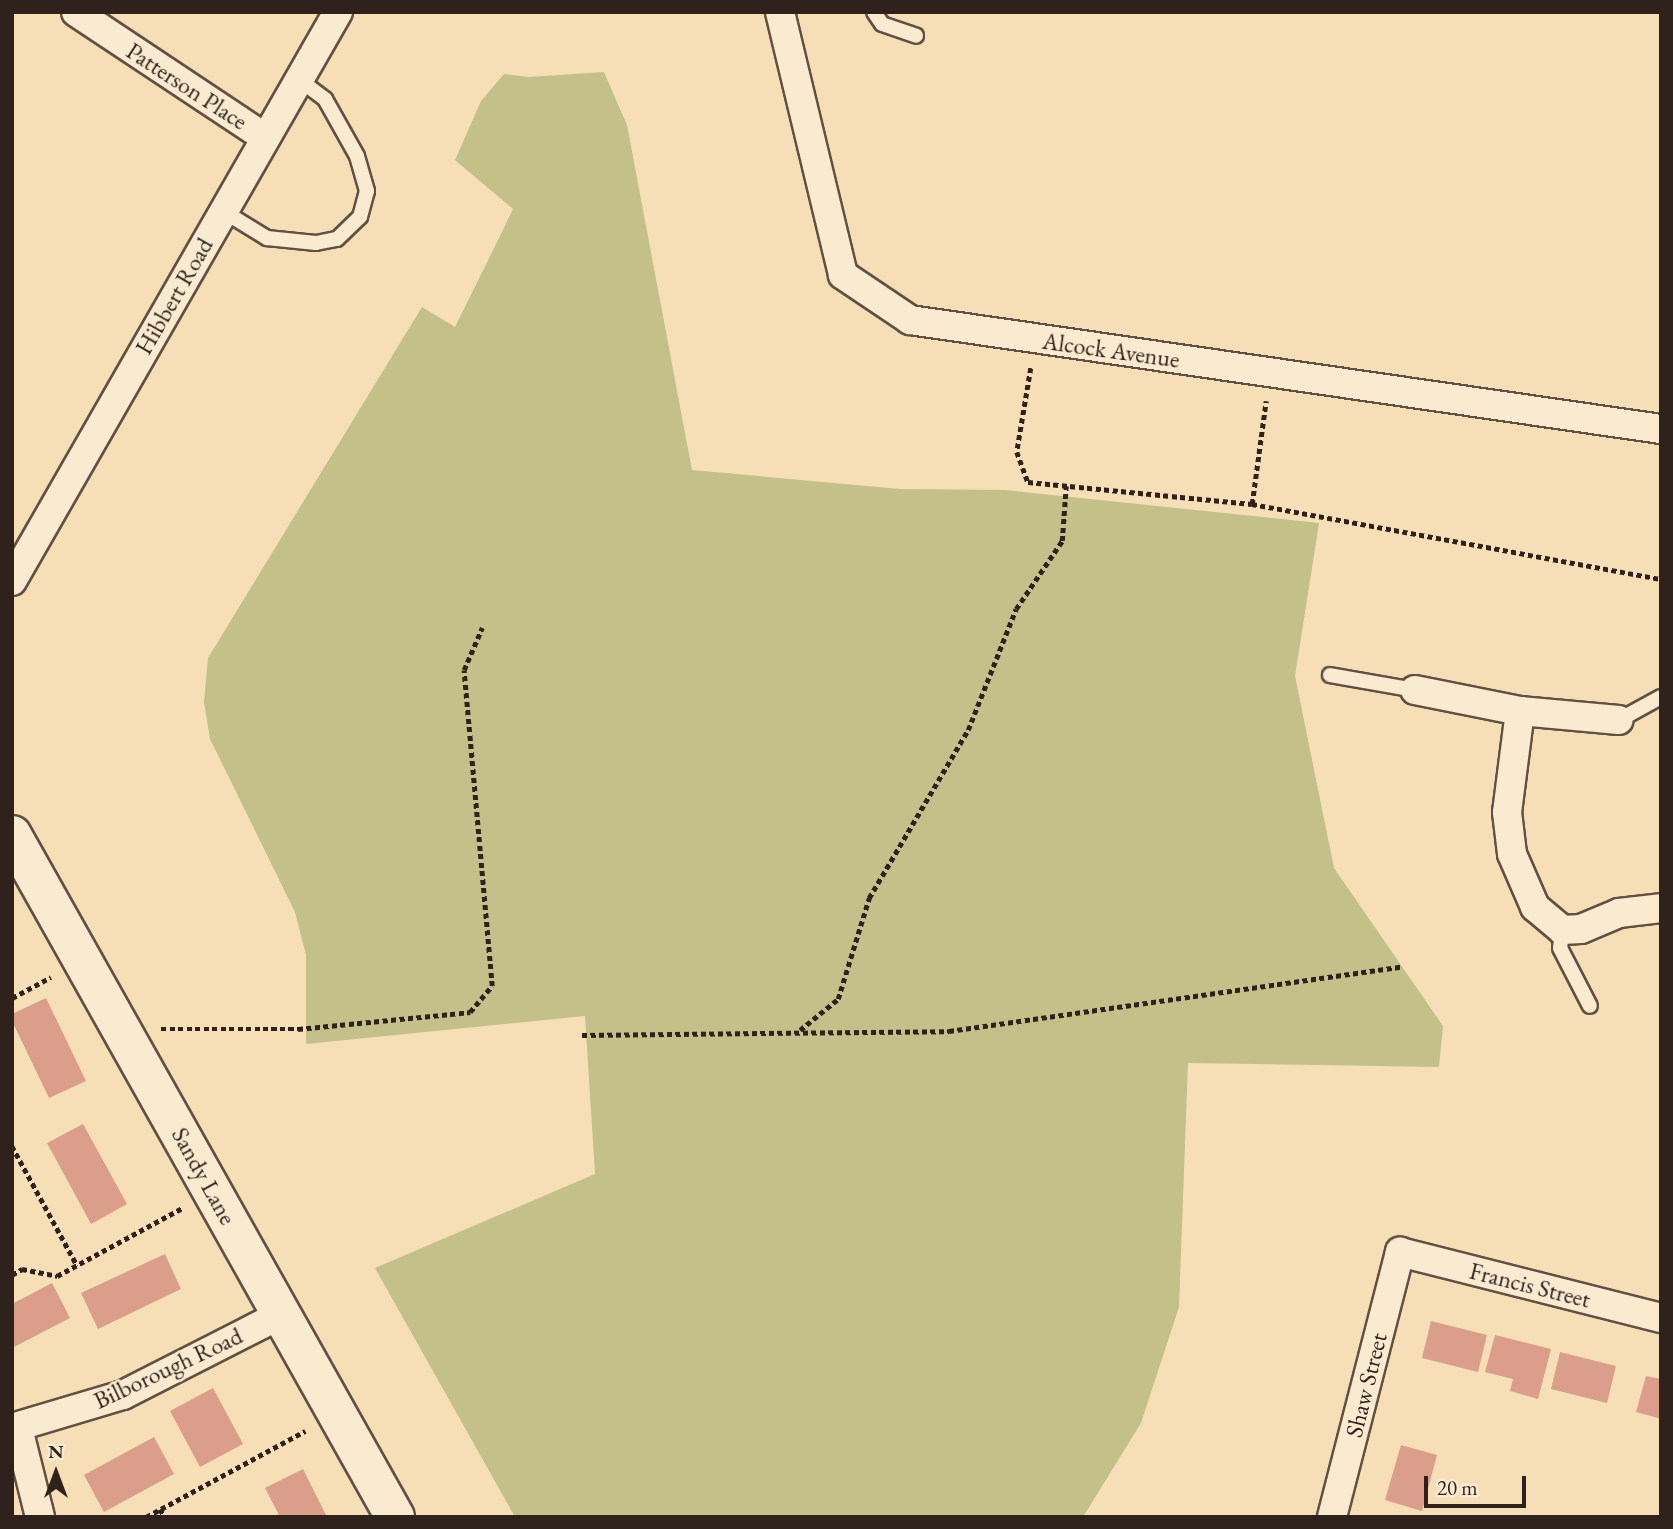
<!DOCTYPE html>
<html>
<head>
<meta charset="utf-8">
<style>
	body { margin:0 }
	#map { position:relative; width:1673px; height:1529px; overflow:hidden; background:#f6dfb7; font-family:"EB Garamond",serif }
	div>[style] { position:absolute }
	.green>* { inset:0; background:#c3c089 }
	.building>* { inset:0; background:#da9e8b }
	.path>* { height:4.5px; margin-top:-2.25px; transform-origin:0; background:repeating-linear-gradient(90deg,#2f211c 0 5px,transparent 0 8.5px) }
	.roads { filter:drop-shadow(2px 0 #615043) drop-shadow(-2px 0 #615043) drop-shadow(0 2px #615043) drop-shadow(0 -2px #615043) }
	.lane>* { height:14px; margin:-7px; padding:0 7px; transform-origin:7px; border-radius:7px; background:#f9ead0 }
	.street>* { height:28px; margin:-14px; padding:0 14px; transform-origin:14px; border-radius:14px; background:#f9ead0 }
	.secondary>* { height:38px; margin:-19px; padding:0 19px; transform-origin:19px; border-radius:19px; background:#f9ead0 }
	span { translate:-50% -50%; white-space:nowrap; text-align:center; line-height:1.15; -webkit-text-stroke:5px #f9ead0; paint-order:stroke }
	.street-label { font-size:24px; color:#2f211c }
	.frame { position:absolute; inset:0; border:14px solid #2f211c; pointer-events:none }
	.north { position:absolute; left:21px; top:1438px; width:70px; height:70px; -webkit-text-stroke:5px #f9ead0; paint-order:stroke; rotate:0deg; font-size:19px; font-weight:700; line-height:28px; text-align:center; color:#2f211c }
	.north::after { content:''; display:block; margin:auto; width:24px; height:32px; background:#2f211c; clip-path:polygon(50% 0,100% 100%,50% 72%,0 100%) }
	.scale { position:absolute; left:1424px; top:1476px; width:102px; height:32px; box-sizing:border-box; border:4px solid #2f211c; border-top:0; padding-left:9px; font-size:21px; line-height:24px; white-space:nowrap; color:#2f211c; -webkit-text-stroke:5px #f9ead0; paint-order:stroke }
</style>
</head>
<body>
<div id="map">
	<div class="green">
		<div style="clip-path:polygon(604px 72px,627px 125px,692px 470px,900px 489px,1005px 490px,1319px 523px,1295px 676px,1334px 868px,1443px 1026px,1439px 1067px,1188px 1063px,1179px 1307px,1141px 1423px,1083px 1517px,515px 1517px,375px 1268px,595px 1174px,585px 1016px,306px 1044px,306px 955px,295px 912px,210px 739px,204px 702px,208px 658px,422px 307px,455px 327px,500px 236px,513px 209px,455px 160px,481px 101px,504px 74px,529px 77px)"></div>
	</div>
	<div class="building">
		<div style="clip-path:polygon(46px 998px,86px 1081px,49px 1098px,12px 1021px,12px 1014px)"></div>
		<div style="clip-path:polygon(83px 1124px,127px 1204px,91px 1224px,47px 1143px)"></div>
		<div style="clip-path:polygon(165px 1254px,181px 1289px,98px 1329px,81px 1293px)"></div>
		<div style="clip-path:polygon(52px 1283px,70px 1318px,12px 1348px,12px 1304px)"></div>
		<div style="clip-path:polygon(1431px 1321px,1487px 1335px,1478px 1372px,1422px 1358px)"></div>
		<div style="clip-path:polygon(1495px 1335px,1551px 1349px,1538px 1399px,1510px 1391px,1513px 1379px,1485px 1372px)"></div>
		<div style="clip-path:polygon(1560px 1352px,1616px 1366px,1607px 1403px,1551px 1389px)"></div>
		<div style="clip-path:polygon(1646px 1376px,1661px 1379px,1661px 1419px,1636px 1412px)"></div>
		<div style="clip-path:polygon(213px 1388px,243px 1444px,200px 1467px,170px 1411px)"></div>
		<div style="clip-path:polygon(154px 1437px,174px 1474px,104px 1512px,84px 1475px)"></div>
		<div style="clip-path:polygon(1401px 1445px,1437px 1455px,1422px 1511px,1385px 1500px)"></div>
		<div style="clip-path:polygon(303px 1469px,327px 1517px,280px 1517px,265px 1488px)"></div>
	</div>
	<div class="path">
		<div style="left:1031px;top:368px;width:85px;rotate:99.5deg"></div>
		<div style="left:1017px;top:452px;width:32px;rotate:70deg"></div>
		<div style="left:1028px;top:482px;width:225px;rotate:5.6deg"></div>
		<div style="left:1252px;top:504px;width:416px;rotate:10.4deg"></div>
		<div style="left:1252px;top:504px;width:104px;rotate:-82.3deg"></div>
		<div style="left:12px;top:998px;width:44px;rotate:-28.3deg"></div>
		<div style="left:161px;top:1029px;width:137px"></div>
		<div style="left:298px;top:1029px;width:173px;rotate:-5.6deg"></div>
		<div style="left:470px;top:1012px;width:34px;rotate:-50deg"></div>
		<div style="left:492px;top:986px;width:317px;rotate:-95.1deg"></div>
		<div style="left:464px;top:670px;width:46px;rotate:-66.8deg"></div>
		<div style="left:800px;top:1030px;width:49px;rotate:-39.2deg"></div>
		<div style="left:838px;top:999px;width:106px;rotate:-72.9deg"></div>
		<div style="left:869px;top:898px;width:195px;rotate:-59.5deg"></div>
		<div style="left:968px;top:730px;width:130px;rotate:-68.4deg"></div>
		<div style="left:1016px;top:609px;width:82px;rotate:-55.9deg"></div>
		<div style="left:1062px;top:541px;width:55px;rotate:-85.8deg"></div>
		<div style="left:582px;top:1035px;width:367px;rotate:-0.6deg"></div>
		<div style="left:949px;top:1031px;width:456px;rotate:-8.1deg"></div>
		<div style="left:12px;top:1146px;width:136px;rotate:61.4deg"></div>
		<div style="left:12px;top:1275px;width:12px;rotate:-31deg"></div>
		<div style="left:22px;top:1269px;width:36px;rotate:11deg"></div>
		<div style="left:57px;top:1276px;width:142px;rotate:-28.5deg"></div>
		<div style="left:160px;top:1509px;width:9px;rotate:58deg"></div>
		<div style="left:146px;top:1517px;width:181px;rotate:-28.4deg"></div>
	</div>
	<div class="roads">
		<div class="lane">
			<div style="left:874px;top:12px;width:14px;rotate:56deg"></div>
			<div style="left:882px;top:24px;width:36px;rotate:19deg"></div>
			<div style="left:223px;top:211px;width:52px;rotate:31.5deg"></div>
			<div style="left:267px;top:238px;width:49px;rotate:5.8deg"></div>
			<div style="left:316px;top:243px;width:21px;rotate:-11deg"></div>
			<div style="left:337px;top:239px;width:32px;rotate:-44deg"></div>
			<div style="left:360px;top:217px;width:27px;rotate:-75deg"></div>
			<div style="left:367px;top:191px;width:36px;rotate:-106deg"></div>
			<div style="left:357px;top:156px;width:65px;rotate:-119.3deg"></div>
			<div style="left:325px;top:99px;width:31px;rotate:-143deg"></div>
			<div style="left:1330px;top:675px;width:86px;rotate:10deg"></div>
			<div style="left:1619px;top:720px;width:48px;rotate:-28.7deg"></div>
			<div style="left:1562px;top:930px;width:18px;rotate:96deg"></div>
			<div style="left:1560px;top:948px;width:65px;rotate:62.7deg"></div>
		</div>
		<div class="street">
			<div style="left:76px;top:12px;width:226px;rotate:33.6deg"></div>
			<div style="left:780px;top:12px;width:270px;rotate:76.5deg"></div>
			<div style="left:843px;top:275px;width:81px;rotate:33.9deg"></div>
			<div style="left:910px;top:320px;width:759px;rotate:8.26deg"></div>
			<div style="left:12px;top:581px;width:656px;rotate:-60.19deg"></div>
			<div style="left:1415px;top:690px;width:107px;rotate:11.3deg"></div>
			<div style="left:1520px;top:711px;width:99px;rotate:5.2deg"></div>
			<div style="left:1520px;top:711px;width:102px;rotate:97.3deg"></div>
			<div style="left:1507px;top:812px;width:42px;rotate:83.2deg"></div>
			<div style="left:1512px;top:854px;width:58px;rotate:66.5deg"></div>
			<div style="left:1535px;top:907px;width:35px;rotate:40deg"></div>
			<div style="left:1562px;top:930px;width:19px;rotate:-3deg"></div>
			<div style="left:1581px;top:929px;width:41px;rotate:-22.8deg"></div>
			<div style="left:1619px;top:913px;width:42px;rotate:-6.8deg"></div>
			<div style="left:12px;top:1428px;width:116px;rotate:-16.6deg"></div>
			<div style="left:123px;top:1395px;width:178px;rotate:-27deg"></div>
			<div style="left:18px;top:1428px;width:92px;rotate:76.1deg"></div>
			<div style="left:1332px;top:1517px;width:274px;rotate:-75.6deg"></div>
			<div style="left:1400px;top:1252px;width:269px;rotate:14.2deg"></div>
		</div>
		<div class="secondary">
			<div style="left:12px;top:835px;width:782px;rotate:60.68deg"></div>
		</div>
	</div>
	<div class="street-label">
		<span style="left:187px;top:86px;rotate:33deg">Patterson Place</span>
		<span style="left:174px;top:296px;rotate:-60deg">Hibbert Road</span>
		<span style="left:1111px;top:350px;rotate:8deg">Alcock Avenue</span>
		<span style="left:204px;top:1176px;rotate:61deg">Sandy Lane</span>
		<span style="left:1530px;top:1285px;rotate:14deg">Francis Street</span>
		<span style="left:168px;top:1368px;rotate:-25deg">Bilborough Road</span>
		<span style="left:1366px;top:1385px;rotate:-76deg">Shaw Street</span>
	</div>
	<div class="frame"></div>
	<div class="north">N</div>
	<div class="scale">20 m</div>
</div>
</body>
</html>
